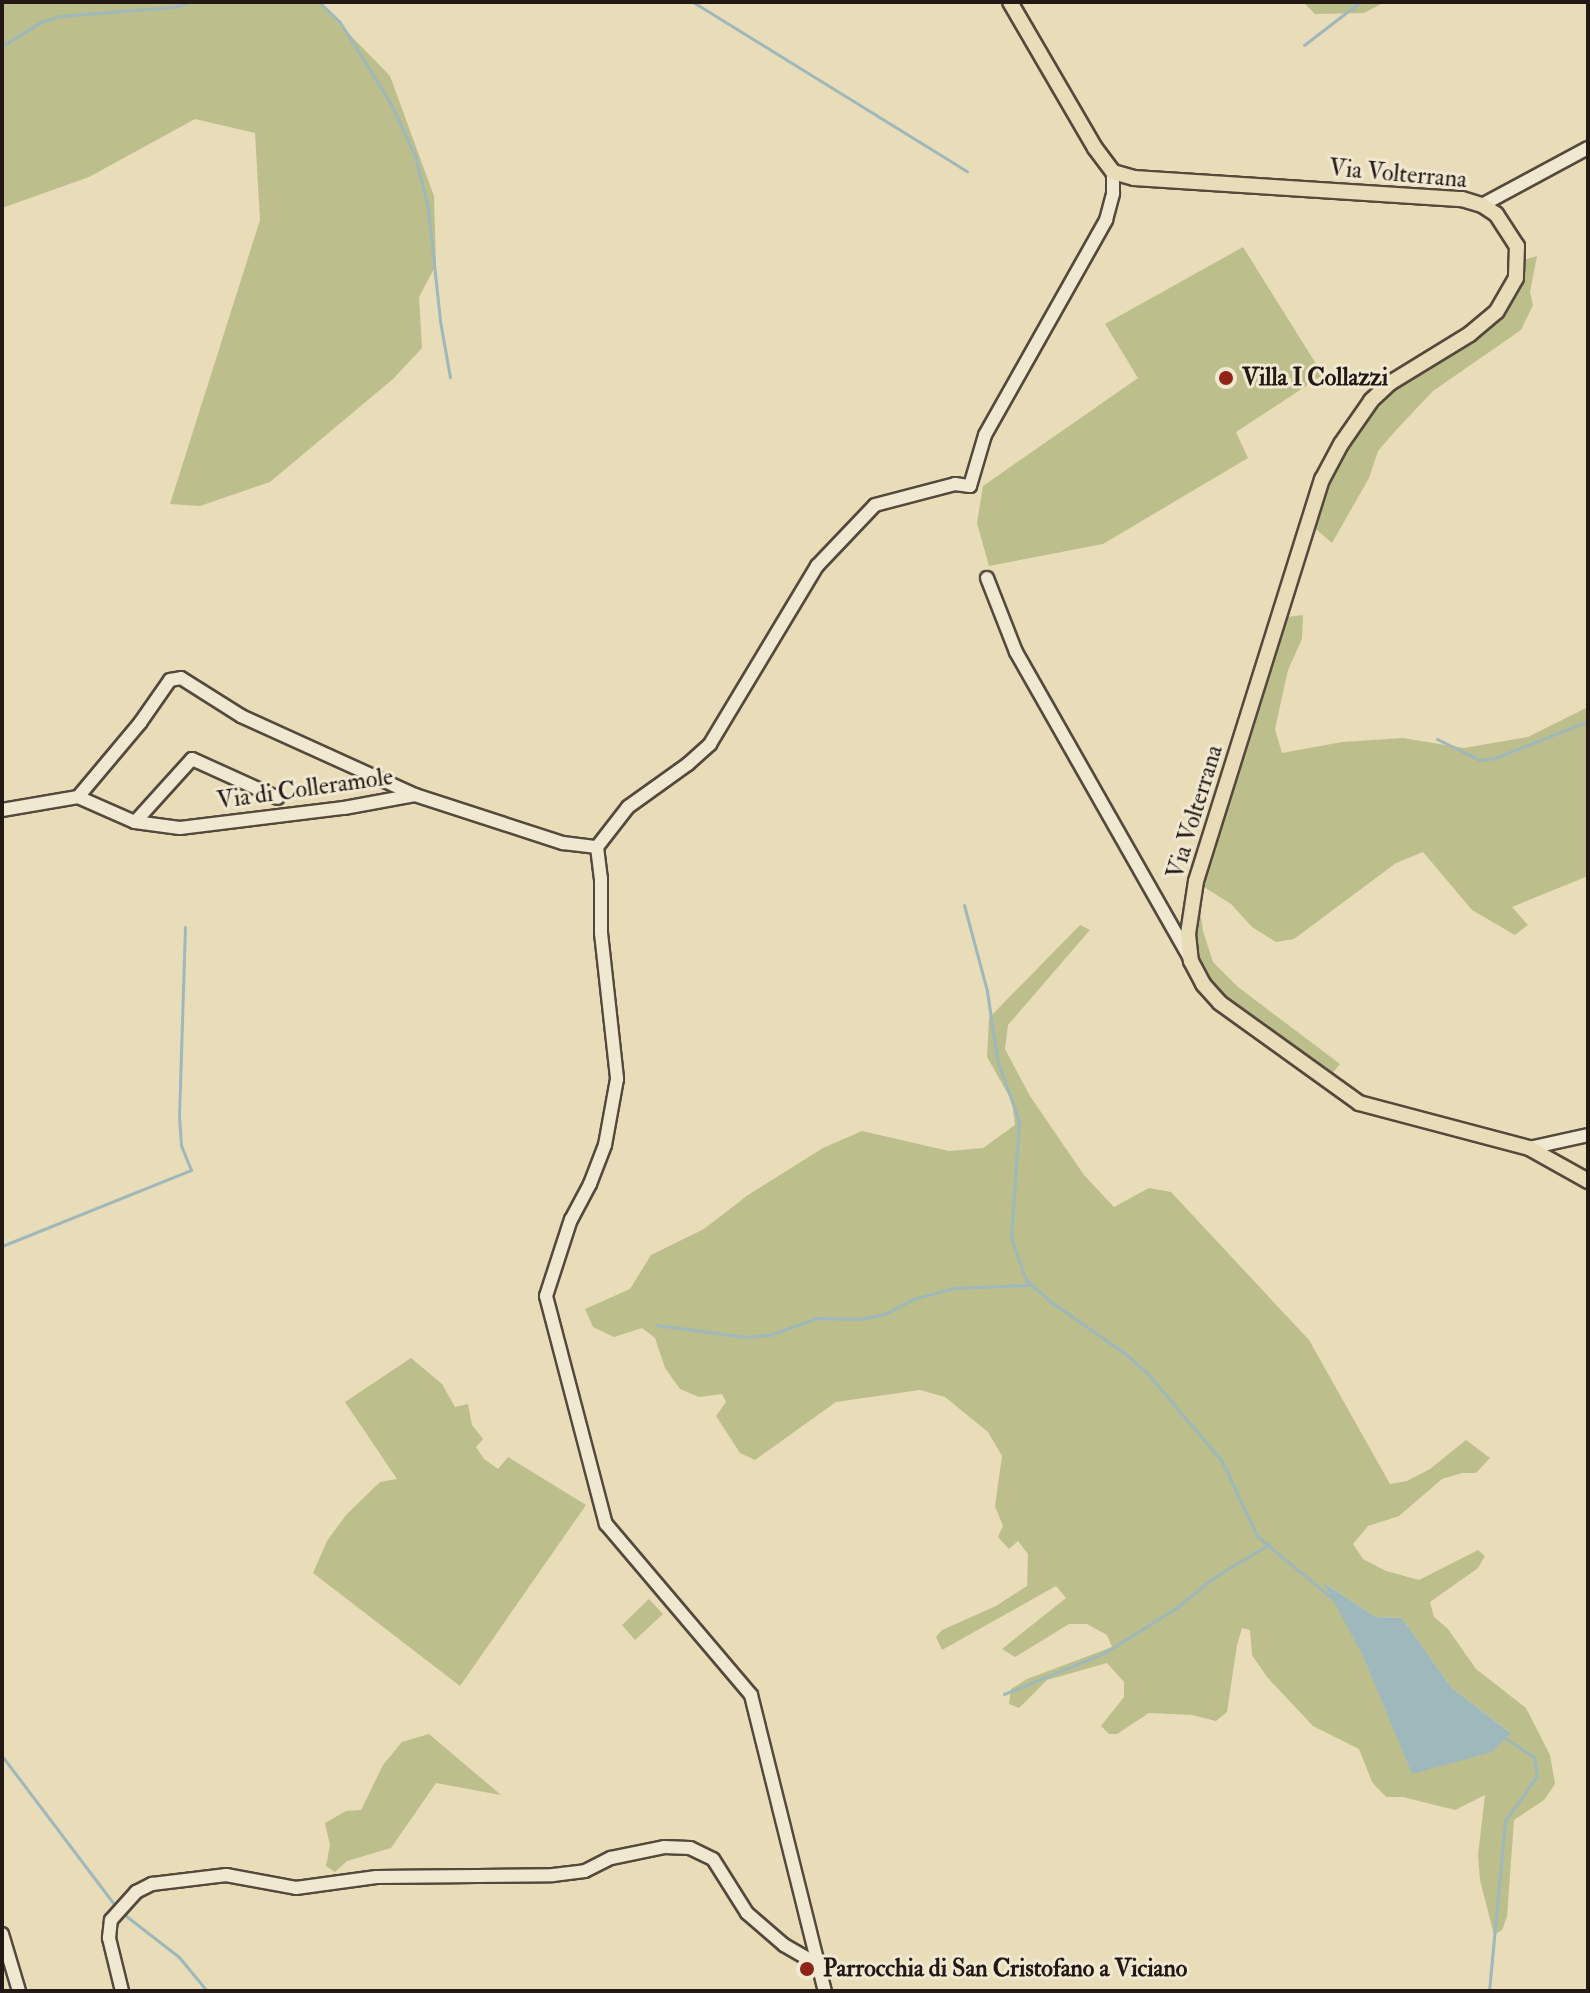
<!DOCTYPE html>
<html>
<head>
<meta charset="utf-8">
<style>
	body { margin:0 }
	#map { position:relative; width:1590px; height:1993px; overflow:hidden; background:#e9dcb9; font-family:"IM FELL Double Pica",serif }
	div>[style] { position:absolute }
	.green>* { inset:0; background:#bcbf8b }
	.water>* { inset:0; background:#9fb8bb }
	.stream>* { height:3px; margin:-1.5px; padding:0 1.5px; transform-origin:1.5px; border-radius:1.5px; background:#9fb8bb }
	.roads { filter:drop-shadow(2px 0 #54493c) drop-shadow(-2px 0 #54493c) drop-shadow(0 2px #54493c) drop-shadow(0 -2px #54493c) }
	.minor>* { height:12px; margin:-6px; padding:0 6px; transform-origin:6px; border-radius:6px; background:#f1e8d2 }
	.major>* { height:14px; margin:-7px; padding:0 7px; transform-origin:7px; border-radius:7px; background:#e9dcb9 }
	.dots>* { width:22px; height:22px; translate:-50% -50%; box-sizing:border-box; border:4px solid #f1e8d2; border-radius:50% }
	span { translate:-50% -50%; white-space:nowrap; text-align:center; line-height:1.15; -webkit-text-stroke:6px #f1e8d2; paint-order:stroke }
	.street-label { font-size:24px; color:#231813 }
	.poi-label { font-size:24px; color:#231813; font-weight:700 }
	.left { translate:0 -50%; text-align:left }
	.frame { position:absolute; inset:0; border:4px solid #231813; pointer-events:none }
</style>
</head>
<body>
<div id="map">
	<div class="green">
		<div style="clip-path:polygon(2px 2px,318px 2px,390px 76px,434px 196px,436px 265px,419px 297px,422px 348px,393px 379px,270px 482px,200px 506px,170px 504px,260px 220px,255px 133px,195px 119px,89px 177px,2px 208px)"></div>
		<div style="clip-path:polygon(1303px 2px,1385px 2px,1364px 13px,1315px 14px)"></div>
		<div style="clip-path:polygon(1243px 247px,1323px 375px,1236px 432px,1248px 458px,1103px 544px,989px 566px,977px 523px,983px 486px,1138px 378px,1105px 324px)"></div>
		<div style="clip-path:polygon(1537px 256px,1530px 292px,1533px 305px,1521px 330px,1433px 391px,1398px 428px,1378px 451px,1369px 478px,1332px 543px,1309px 523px,1322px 479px,1371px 401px,1496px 312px,1518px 262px)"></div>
		<div style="clip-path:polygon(1303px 615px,1302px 639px,1288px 670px,1275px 729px,1282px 753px,1342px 742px,1403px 738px,1464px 748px,1528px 737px,1588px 707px,1588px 876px,1512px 907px,1528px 925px,1515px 935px,1472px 910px,1423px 852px,1396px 863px,1294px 939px,1276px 942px,1252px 927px,1231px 904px,1196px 882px,1203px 931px,1213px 962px,1238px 987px,1340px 1064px,1325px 1082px,1261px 1036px,1221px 1002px,1203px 982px,1191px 961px,1188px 934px,1196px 881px,1279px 618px)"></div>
		<div style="clip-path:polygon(evenodd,1080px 925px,1090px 930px,1008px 1025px,1005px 1049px,1030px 1096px,1084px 1175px,1114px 1207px,1149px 1188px,1171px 1192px,1309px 1340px,1390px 1484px,1407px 1481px,1430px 1469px,1466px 1440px,1490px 1458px,1476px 1473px,1462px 1473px,1442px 1479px,1399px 1516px,1368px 1526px,1353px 1544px,1363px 1559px,1386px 1571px,1419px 1580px,1478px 1550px,1485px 1556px,1478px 1568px,1430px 1602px,1434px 1617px,1448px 1629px,1476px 1669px,1526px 1708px,1550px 1755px,1555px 1784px,1544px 1800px,1514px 1820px,1507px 1917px,1502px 1930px,1494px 1935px,1480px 1880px,1478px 1855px,1485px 1795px,1455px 1810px,1403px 1797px,1386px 1797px,1372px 1782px,1359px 1749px,1313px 1726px,1267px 1677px,1252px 1655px,1250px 1630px,1242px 1628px,1237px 1645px,1227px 1712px,1216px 1721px,1192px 1715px,1149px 1713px,1117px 1734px,1109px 1734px,1101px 1726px,1124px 1697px,1124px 1682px,1107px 1663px,1047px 1680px,1019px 1708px,1009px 1704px,1011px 1689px,1027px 1679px,1112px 1647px,1107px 1635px,1087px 1624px,1069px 1624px,1015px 1657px,1002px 1649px,1066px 1598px,1056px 1586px,942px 1650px,936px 1637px,942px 1630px,996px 1606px,1027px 1586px,1028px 1554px,1018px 1541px,1009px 1549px,998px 1537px,1003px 1526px,995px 1506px,1002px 1456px,988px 1432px,945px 1397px,920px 1390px,836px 1402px,755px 1460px,740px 1453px,716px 1416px,726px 1402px,722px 1394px,699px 1397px,680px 1389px,665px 1368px,655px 1338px,642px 1328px,614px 1337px,593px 1327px,585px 1309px,630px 1289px,651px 1255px,704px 1229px,748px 1195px,823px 1148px,862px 1131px,949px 1151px,983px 1148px,1015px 1125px,1012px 1101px,987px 1057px,989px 1018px,1080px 925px,1325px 1583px,1376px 1617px,1402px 1618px,1452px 1688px,1510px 1732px,1412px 1773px,1362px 1653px,1325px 1583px)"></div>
		<div style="clip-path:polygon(411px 1358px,442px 1384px,455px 1407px,468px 1404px,472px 1425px,483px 1439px,476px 1447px,484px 1459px,498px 1469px,508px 1457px,586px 1505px,460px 1686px,313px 1573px,327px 1541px,346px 1515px,380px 1482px,397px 1479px,345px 1402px)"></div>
		<div style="clip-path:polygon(649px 1599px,663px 1614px,635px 1640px,622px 1625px)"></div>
		<div style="clip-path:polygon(429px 1734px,501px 1795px,436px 1783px,391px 1848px,347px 1861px,335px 1872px,326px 1866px,330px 1845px,325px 1823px,346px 1811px,361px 1810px,383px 1765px,402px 1742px)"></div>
	</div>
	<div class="water">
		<div style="clip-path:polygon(1323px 1582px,1376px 1617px,1402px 1618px,1452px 1688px,1511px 1733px,1492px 1752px,1412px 1774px,1362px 1654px)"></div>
	</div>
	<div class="stream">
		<div style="left:319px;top:2px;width:28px;rotate:44deg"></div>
		<div style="left:339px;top:21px;width:33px;rotate:57deg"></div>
		<div style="left:357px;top:49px;width:67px;rotate:58.4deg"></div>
		<div style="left:392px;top:106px;width:55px;rotate:65.3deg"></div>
		<div style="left:415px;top:156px;width:54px;rotate:76deg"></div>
		<div style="left:428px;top:208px;width:114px;rotate:83.9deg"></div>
		<div style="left:440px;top:321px;width:57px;rotate:79.9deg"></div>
		<div style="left:693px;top:2px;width:322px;rotate:31.7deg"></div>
		<div style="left:1304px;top:45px;width:71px;rotate:-37.5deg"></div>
		<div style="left:2px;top:46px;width:46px;rotate:-31.6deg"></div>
		<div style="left:41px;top:22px;width:20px;rotate:-18deg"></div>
		<div style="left:60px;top:16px;width:114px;rotate:-4.5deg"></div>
		<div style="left:174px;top:7px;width:16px;rotate:-18deg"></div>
		<div style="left:1437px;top:739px;width:48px;rotate:26deg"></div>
		<div style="left:1480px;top:760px;width:15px;rotate:-8deg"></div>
		<div style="left:1495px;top:758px;width:100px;rotate:-21.7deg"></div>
		<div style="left:964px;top:905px;width:89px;rotate:75deg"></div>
		<div style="left:987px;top:991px;width:69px;rotate:81.6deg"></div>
		<div style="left:997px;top:1059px;width:66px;rotate:70.5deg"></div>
		<div style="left:1019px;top:1121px;width:117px;rotate:93.9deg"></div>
		<div style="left:1011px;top:1238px;width:45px;rotate:70.3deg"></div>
		<div style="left:1026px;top:1280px;width:33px;rotate:41deg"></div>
		<div style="left:1051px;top:1302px;width:88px;rotate:34.8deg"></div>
		<div style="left:1123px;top:1352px;width:35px;rotate:41deg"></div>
		<div style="left:1149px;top:1375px;width:113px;rotate:49.7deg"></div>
		<div style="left:1222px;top:1461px;width:83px;rotate:65deg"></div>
		<div style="left:1257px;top:1536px;width:99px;rotate:39.7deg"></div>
		<div style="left:2px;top:1246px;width:204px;rotate:-21.9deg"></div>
		<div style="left:191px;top:1170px;width:27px;rotate:-112deg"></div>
		<div style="left:181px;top:1145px;width:28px;rotate:-94deg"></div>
		<div style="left:179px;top:1117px;width:190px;rotate:-88.2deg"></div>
		<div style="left:657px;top:1325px;width:89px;rotate:7.8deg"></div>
		<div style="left:745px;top:1337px;width:24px;rotate:-5deg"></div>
		<div style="left:769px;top:1335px;width:51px;rotate:-19.5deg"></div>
		<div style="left:817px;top:1318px;width:41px;rotate:1.4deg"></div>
		<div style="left:858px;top:1319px;width:27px;rotate:-10deg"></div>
		<div style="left:885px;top:1314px;width:32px;rotate:-28deg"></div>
		<div style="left:913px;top:1299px;width:42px;rotate:-15deg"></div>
		<div style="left:954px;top:1288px;width:77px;rotate:-2.2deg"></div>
		<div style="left:1004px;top:1694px;width:108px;rotate:-22.3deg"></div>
		<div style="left:1104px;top:1653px;width:85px;rotate:-32deg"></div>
		<div style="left:1176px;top:1608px;width:48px;rotate:-39deg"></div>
		<div style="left:1213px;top:1578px;width:66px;rotate:-31.3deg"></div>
		<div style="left:2px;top:1756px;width:184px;rotate:52.9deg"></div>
		<div style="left:121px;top:1912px;width:73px;rotate:37.8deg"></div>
		<div style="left:179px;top:1957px;width:44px;rotate:50.5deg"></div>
		<div style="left:1489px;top:1991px;width:171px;rotate:-84.6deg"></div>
		<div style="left:1505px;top:1821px;width:55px;rotate:-54.6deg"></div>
		<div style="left:1537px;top:1776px;width:19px;rotate:-99deg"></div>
		<div style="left:1534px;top:1757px;width:35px;rotate:-147deg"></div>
	</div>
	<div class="roads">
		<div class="minor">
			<div style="left:1482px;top:205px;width:120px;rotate:-28.3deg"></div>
			<div style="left:987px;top:578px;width:79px;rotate:68.6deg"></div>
			<div style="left:1016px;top:652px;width:352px;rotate:60.4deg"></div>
			<div style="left:78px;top:797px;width:97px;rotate:-50deg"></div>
			<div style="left:140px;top:723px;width:52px;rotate:-55.1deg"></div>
			<div style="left:170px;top:680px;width:11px;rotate:-10deg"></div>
			<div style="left:181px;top:678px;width:71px;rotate:32.3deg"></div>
			<div style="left:241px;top:716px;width:191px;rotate:24.4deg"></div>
			<div style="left:2px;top:810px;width:77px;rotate:-9.7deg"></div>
			<div style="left:78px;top:797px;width:62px;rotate:23.7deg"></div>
			<div style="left:135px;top:822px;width:45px;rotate:7.6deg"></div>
			<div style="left:180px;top:828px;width:165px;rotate:-7deg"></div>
			<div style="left:344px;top:808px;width:72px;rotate:-10.4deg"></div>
			<div style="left:415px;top:795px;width:156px;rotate:18deg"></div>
			<div style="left:563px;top:843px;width:34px;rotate:7deg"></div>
			<div style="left:597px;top:847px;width:51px;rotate:-52.2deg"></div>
			<div style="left:628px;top:807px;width:74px;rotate:-35.6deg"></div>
			<div style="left:688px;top:764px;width:30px;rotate:-42deg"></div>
			<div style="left:710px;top:744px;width:208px;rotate:-59deg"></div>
			<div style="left:817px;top:566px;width:84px;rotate:-46.4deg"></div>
			<div style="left:875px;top:505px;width:83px;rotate:-14.7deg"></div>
			<div style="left:955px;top:484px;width:15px;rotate:8deg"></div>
			<div style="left:970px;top:486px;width:53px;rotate:-73.6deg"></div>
			<div style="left:985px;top:435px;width:247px;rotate:-60.6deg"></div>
			<div style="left:1106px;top:220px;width:28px;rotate:-75deg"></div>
			<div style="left:1113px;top:193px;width:21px;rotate:-90deg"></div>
			<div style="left:135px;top:822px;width:85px;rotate:-47.9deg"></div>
			<div style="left:192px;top:759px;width:94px;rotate:24.4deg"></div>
			<div style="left:597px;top:847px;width:31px;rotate:83deg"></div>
			<div style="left:601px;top:878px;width:55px;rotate:90deg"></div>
			<div style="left:601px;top:933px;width:147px;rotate:83.7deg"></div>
			<div style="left:617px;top:1079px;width:67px;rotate:100.3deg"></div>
			<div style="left:605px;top:1145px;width:42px;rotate:111deg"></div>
			<div style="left:590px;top:1184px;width:40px;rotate:118deg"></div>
			<div style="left:571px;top:1219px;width:81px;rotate:108deg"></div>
			<div style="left:546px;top:1296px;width:236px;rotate:75.3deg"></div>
			<div style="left:606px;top:1524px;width:224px;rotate:49.7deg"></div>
			<div style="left:751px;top:1695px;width:305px;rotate:76deg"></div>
			<div style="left:1529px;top:1148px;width:60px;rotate:-12.4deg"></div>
			<div style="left:2px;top:1934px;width:59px;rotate:73.4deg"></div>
			<div style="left:122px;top:1991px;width:55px;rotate:-103.8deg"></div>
			<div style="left:109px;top:1938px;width:18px;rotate:-84deg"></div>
			<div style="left:111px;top:1920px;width:38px;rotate:-48deg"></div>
			<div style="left:136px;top:1892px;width:18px;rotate:-27deg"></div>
			<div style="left:152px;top:1884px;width:75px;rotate:-6.9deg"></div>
			<div style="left:226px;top:1875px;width:71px;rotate:10.5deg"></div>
			<div style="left:296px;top:1888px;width:81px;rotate:-7.8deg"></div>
			<div style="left:376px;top:1877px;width:177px;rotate:-0.6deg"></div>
			<div style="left:553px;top:1875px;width:32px;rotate:-7deg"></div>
			<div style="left:585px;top:1871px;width:29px;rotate:-27deg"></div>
			<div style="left:611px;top:1858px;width:54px;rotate:-11.7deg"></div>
			<div style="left:664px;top:1847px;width:26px;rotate:2deg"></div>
			<div style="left:690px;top:1848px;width:25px;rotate:26deg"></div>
			<div style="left:713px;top:1859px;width:64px;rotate:57.8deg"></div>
			<div style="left:747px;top:1913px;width:49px;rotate:40.9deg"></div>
			<div style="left:784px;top:1945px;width:38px;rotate:30deg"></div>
		</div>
		<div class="major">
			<div style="left:1010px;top:2px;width:169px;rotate:59.8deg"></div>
			<div style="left:1095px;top:148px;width:30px;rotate:53deg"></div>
			<div style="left:1113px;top:172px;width:22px;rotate:16deg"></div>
			<div style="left:1134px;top:178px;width:329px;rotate:3.7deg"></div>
			<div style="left:1462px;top:199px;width:21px;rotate:17deg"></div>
			<div style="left:1482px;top:205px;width:17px;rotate:33deg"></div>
			<div style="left:1496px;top:214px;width:38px;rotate:57deg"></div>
			<div style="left:1517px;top:246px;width:32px;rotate:92deg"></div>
			<div style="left:1516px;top:278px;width:39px;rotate:120deg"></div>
			<div style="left:1496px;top:312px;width:34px;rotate:140deg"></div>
			<div style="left:1470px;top:334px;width:94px;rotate:148.5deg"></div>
			<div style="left:1390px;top:383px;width:26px;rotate:137deg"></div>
			<div style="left:1371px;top:401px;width:52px;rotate:124.9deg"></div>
			<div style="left:1341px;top:444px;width:40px;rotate:118deg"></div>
			<div style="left:1322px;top:479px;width:421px;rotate:107.4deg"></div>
			<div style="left:1196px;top:881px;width:54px;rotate:98.6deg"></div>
			<div style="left:1188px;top:934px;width:27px;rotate:84deg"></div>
			<div style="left:1191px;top:961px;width:26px;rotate:62deg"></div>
			<div style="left:1203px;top:984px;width:25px;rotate:48deg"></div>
			<div style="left:1220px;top:1003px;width:171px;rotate:35.7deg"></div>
			<div style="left:1359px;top:1103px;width:176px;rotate:14.8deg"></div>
			<div style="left:1529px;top:1148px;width:68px;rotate:29.2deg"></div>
		</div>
	</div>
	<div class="dots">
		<div style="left:1226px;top:378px;background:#8f2418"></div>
		<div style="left:807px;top:1969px;background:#8f2418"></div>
	</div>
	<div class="street-label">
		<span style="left:1398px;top:174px;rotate:5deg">Via Volterrana</span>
		<span style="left:305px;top:789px;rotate:-8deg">Via di Colleramole</span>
		<span style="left:1195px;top:812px;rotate:-73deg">Via Volterrana</span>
	</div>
	<div class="poi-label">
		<span class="left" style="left:1242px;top:378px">Villa I Collazzi</span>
		<span class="left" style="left:823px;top:1969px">Parrocchia di San Cristofano a Viciano</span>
	</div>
	<div class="frame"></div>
</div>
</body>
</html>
